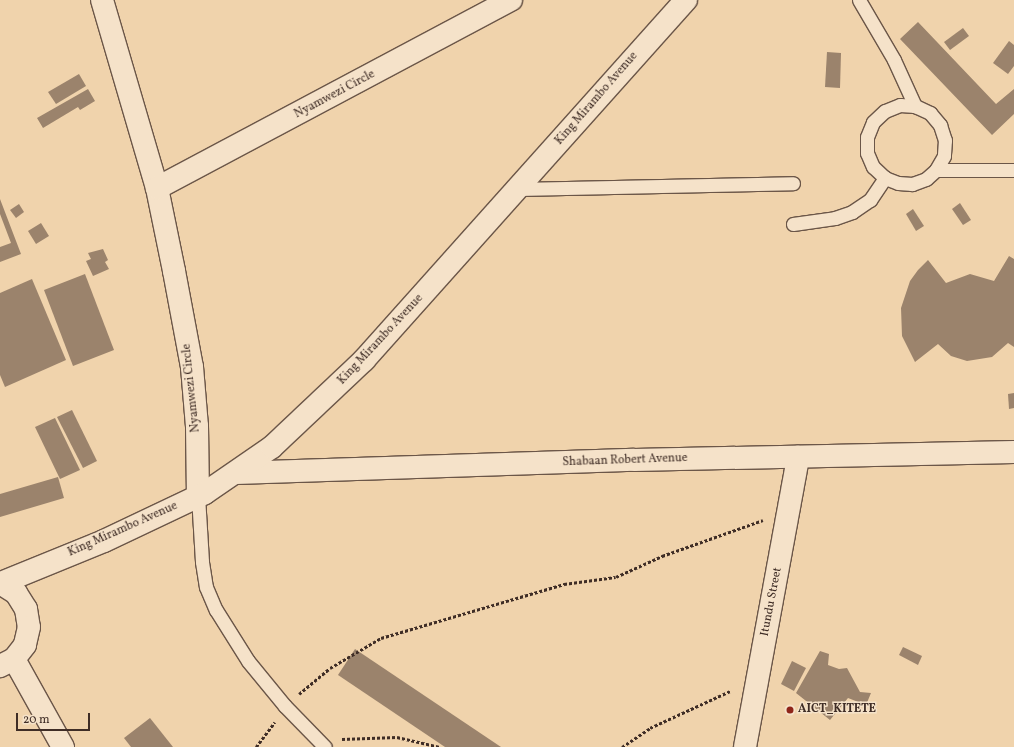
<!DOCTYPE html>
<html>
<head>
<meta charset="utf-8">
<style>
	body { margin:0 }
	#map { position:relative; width:1014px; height:747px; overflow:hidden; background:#f0d3ac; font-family:Vollkorn,serif }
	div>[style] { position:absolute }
	.building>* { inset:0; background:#9b836c }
	.path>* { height:2.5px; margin-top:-1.25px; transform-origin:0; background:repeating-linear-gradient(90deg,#3f2d26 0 3px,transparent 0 5px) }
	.roads { filter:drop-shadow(1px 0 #6b5648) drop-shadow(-1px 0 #6b5648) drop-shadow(0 1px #6b5648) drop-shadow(0 -1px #6b5648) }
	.lane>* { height:13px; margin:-6.5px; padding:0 6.5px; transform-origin:6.5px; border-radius:6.5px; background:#f5e2c9 }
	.street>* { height:22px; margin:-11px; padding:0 11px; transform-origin:11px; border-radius:11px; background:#f5e2c9 }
	.secondary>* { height:22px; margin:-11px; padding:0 11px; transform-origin:11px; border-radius:11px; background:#f5e2c9 }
	.dots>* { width:11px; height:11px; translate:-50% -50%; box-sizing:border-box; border:2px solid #f5e2c9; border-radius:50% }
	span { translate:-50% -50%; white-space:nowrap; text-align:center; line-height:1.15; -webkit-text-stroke:3px #f5e2c9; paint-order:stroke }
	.street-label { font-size:12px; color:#3f2d26 }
	.poi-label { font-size:12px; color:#3f2d26; font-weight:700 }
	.left { translate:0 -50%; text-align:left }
	.scale { position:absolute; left:16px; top:713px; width:74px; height:18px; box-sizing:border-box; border:2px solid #3f2d26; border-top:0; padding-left:5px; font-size:12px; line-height:14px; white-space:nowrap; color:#3f2d26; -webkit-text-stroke:3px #f5e2c9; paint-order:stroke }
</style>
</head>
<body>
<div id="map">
	<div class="building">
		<div style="clip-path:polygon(918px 22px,996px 104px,1014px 89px,1014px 114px,992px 135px,900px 39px)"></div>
		<div style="clip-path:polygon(963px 28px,969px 36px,950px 50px,944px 42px)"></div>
		<div style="clip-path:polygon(1009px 41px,1014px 45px,1014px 66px,1008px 74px,993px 63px)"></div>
		<div style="clip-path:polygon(827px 52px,841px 53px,840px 88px,825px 87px)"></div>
		<div style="clip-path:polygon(79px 74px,86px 86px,56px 104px,48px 92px)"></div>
		<div style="clip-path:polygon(88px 89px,95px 101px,80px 110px,78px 107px,43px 128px,37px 118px)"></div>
		<div style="clip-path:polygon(0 199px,21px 254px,0 262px,0 247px,11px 243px,0 214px)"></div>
		<div style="clip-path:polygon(960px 203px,971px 220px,963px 225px,952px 209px)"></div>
		<div style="clip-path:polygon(19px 204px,24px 212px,16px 218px,10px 210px)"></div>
		<div style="clip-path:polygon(913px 209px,924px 226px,916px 231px,906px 214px)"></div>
		<div style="clip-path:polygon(41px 223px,49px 236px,36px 244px,28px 231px)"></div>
		<div style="clip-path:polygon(103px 249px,108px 260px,105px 262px,109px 269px,93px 276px,86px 261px,91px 259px,88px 253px)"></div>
		<div style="clip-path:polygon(1009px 256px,1014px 259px,1014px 347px,1008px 343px,992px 357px,967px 361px,951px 356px,938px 344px,915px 362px,902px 336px,901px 308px,910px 281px,918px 270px,928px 260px,946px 283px,970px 274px,994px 281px)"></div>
		<div style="clip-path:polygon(85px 274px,114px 350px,73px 366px,44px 290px)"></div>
		<div style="clip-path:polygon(32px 279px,66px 360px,5px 387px,0 375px,0 293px)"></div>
		<div style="clip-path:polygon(1014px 393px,1014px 408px,1009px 409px,1008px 394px)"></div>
		<div style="clip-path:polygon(72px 410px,97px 461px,83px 468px,57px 417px)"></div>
		<div style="clip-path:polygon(55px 418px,80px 470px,60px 479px,35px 427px)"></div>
		<div style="clip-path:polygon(58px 477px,64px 498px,0 517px,0 494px)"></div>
		<div style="clip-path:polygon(903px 647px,922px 656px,918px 665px,899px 655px)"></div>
		<div style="clip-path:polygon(355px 649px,501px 747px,445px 747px,338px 675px)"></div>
		<div style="clip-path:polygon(820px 651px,829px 654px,828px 665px,839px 669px,847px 668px,860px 692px,871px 693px,866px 705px,848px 698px,830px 720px,796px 693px)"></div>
		<div style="clip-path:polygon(792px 661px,806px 668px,794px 691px,781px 684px)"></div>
		<div style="clip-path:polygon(150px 718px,173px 747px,131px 747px,124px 738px)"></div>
	</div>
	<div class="path">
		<div style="left:299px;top:694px;width:40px;rotate:-40deg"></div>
		<div style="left:330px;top:668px;width:59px;rotate:-30.5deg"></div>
		<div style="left:381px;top:638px;width:191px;rotate:-16.4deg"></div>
		<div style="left:564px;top:584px;width:52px;rotate:-7.7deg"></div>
		<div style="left:616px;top:577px;width:51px;rotate:-24.5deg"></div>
		<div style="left:662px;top:556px;width:107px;rotate:-19.6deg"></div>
		<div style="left:342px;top:739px;width:55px;rotate:-2.1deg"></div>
		<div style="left:397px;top:737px;width:44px;rotate:13.1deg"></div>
		<div style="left:256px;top:747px;width:31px;rotate:-53deg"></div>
		<div style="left:622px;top:747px;width:34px;rotate:-34deg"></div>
		<div style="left:650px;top:728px;width:88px;rotate:-24.8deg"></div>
	</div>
	<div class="roads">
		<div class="lane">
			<div style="left:859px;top:0;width:69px;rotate:59.7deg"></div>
			<div style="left:894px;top:60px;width:51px;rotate:65.5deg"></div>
			<div style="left:915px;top:106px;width:17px;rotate:25deg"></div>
			<div style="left:930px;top:113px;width:16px;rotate:50deg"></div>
			<div style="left:940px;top:125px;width:16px;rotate:72deg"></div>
			<div style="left:945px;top:140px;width:16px;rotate:94deg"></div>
			<div style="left:944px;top:156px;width:16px;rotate:120deg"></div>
			<div style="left:936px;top:170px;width:13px;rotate:138deg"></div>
			<div style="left:926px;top:179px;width:15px;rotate:160deg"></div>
			<div style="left:912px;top:184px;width:14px;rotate:-176deg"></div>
			<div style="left:898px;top:183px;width:14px;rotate:-159deg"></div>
			<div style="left:885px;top:178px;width:16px;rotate:-137deg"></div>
			<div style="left:873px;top:167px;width:15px;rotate:-113deg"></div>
			<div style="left:867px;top:153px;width:16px;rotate:-90deg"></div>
			<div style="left:867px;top:137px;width:16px;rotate:-68deg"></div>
			<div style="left:873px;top:122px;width:16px;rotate:-43deg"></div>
			<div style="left:885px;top:111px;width:16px;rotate:-22deg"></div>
			<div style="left:900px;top:105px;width:15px;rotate:4deg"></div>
			<div style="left:936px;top:170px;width:78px"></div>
			<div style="left:518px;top:189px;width:275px;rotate:-1.2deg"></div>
			<div style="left:793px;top:224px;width:42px;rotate:-8.1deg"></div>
			<div style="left:835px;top:218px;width:18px;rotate:-19deg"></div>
			<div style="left:852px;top:212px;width:22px;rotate:-34deg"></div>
			<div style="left:870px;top:200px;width:27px;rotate:-56deg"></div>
			<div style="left:198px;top:496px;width:66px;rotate:86.5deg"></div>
			<div style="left:202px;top:562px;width:25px;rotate:81deg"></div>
			<div style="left:206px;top:587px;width:25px;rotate:67deg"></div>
			<div style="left:216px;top:610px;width:60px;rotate:57.9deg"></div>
			<div style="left:248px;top:661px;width:58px;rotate:50.6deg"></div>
			<div style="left:285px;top:706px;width:57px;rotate:45.7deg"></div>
		</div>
		<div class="street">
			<div style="left:102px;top:0;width:196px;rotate:73.7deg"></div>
			<div style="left:157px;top:188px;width:85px;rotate:78.4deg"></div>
			<div style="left:174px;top:271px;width:98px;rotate:79.4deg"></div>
			<div style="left:192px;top:367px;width:59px;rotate:85.2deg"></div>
			<div style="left:197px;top:426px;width:70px;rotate:89.2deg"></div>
			<div style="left:157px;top:188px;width:401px;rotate:-28deg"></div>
			<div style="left:745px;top:747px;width:295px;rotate:-79.6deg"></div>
		</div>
		<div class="secondary">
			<div style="left:236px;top:473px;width:398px;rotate:-1.9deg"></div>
			<div style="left:634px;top:460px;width:380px;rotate:-1.2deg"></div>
			<div style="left:0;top:583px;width:19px;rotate:32deg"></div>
			<div style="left:16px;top:593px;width:19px;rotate:58deg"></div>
			<div style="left:26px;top:609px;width:18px;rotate:81deg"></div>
			<div style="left:29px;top:627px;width:18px;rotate:103deg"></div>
			<div style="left:25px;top:645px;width:18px;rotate:128deg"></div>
			<div style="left:14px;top:659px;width:16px;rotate:153deg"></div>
			<div style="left:1px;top:583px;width:111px;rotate:-22.2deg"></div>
			<div style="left:104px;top:541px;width:112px;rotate:-25.4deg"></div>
			<div style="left:205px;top:493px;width:81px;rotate:-34.5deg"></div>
			<div style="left:272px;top:447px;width:127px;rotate:-43.4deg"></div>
			<div style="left:364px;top:360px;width:483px;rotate:-48.2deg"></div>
			<div style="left:14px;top:659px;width:101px;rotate:60.9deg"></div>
		</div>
	</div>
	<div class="dots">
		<div style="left:790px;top:710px;background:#8f2418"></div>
	</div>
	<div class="street-label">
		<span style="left:335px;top:95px;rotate:-28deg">Nyamwezi Circle</span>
		<span style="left:597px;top:99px;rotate:-49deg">King Mirambo Avenue</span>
		<span style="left:381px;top:340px;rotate:-47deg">King Mirambo Avenue</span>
		<span style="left:192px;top:388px;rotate:-96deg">Nyamwezi Circle</span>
		<span style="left:625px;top:461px;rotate:-2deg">Shabaan Robert Avenue</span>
		<span style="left:123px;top:530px;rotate:-24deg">King Mirambo Avenue</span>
		<span style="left:772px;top:602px;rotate:-79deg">Itundu Street</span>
	</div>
	<div class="poi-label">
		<span class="left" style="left:798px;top:710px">AICT_KITETE</span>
	</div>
	<div class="scale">20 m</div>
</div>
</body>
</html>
